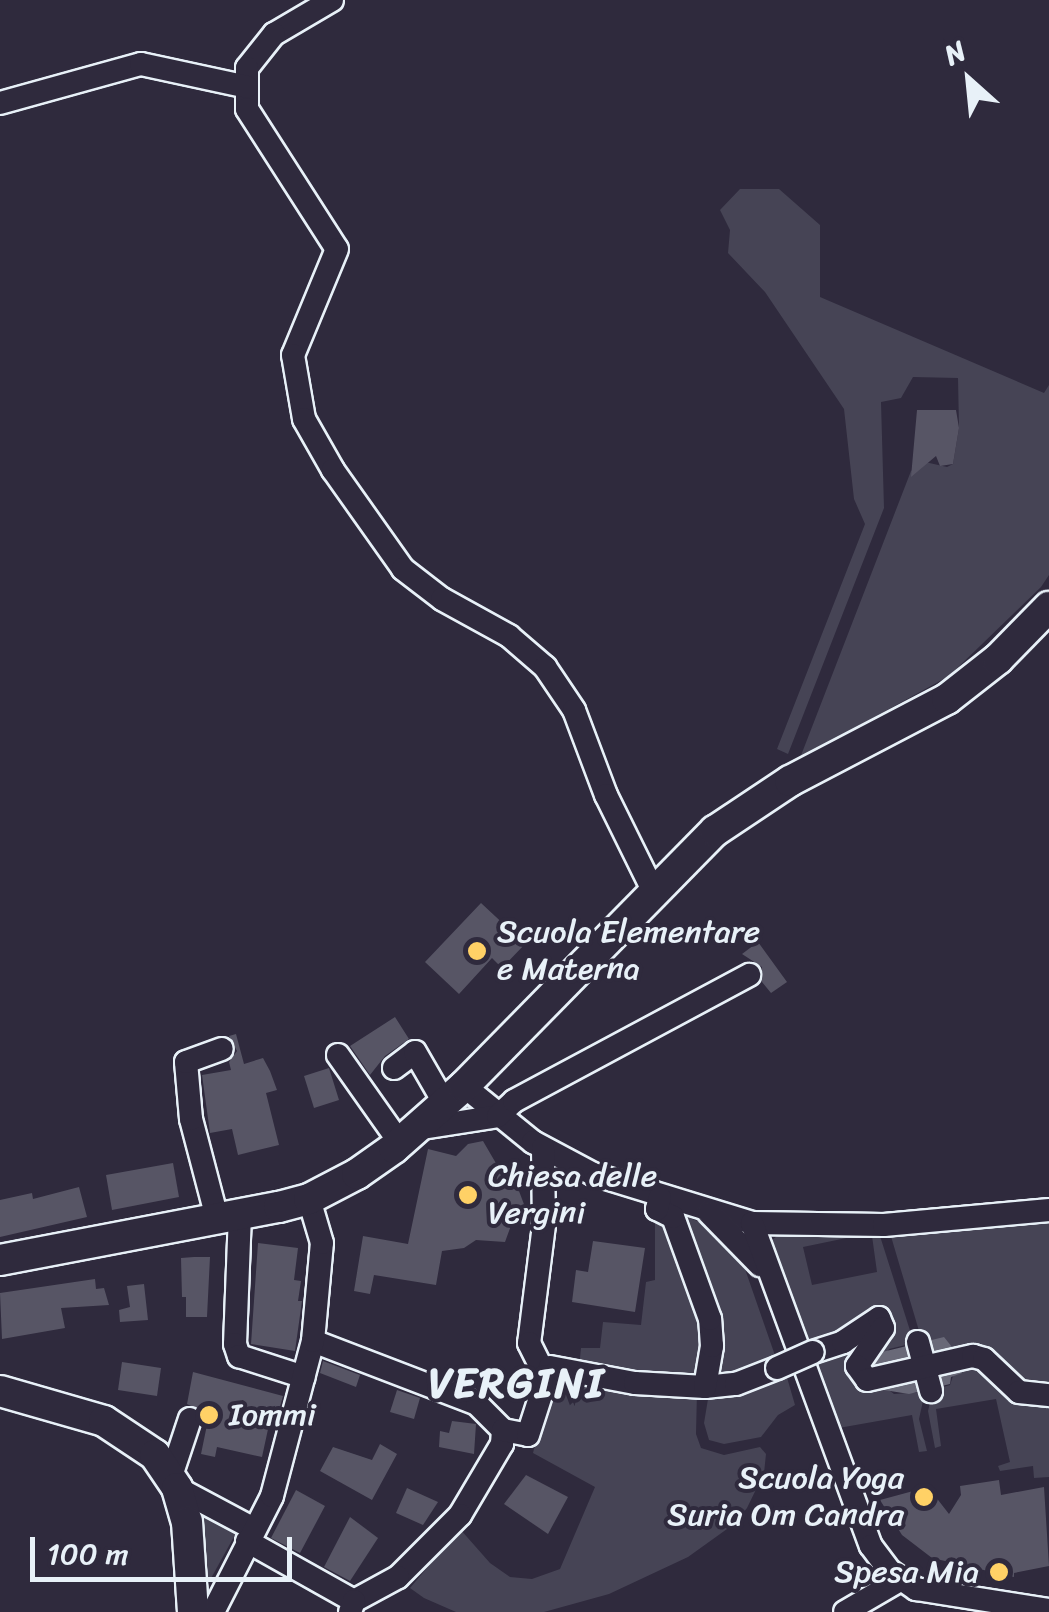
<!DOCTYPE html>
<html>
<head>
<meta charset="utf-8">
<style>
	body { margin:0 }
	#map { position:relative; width:1049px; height:1612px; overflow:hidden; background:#2f2a3d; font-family:Sriracha,sans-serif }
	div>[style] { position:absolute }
	.green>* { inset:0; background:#464455 }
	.water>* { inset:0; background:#696978 }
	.building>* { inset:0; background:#575565 }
	.roads { filter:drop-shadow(2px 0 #e8f1f8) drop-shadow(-2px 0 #e8f1f8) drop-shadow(0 2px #e8f1f8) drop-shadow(0 -2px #e8f1f8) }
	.minor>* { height:22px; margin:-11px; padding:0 11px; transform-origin:11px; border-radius:11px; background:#2f2a3d }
	.major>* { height:30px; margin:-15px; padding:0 15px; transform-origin:15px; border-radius:15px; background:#2f2a3d }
	.bridges { filter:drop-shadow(2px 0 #e8f1f8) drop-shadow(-2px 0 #e8f1f8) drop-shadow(0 2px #e8f1f8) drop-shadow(0 -2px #e8f1f8) }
	.minor-bridge>* { height:22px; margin:-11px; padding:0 11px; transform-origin:11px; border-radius:11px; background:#2f2a3d }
	.dots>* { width:28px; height:28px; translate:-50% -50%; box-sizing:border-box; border:5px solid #2f2a3d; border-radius:50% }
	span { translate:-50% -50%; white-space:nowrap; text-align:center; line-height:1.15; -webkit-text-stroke:8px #2f2a3d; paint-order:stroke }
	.poi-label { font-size:32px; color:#e8f1f8 }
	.left { translate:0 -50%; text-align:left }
	.right { translate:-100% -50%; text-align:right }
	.district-label { font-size:42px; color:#e8f1f8; font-weight:700; letter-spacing:2.5px }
	.north { position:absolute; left:919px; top:30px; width:100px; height:100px; -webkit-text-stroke:8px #2f2a3d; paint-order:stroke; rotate:333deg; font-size:28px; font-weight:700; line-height:40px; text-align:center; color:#e8f1f8 }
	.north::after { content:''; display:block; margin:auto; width:35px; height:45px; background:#e8f1f8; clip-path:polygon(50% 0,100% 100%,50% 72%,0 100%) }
	.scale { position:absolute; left:30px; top:1537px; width:262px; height:45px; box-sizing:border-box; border:5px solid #e8f1f8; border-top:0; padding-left:12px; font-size:30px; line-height:35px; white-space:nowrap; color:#e8f1f8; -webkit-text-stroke:8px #2f2a3d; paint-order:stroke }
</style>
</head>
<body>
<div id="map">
	<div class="green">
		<div style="clip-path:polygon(740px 189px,779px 189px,820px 225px,820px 297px,1044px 393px,1049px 385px,1049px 575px,1041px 587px,949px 676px,800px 758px,911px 471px,925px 462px,947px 467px,953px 464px,959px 428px,958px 378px,913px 377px,901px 398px,881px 402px,884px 508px,788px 754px,777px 749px,865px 524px,854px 499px,844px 409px,765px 292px,728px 253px,730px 230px,720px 210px)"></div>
		<div style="clip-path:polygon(676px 1212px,704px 1224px,725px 1241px,745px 1269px,778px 1364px,707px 1383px,716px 1347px)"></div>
		<div style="clip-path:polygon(655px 1213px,665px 1219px,703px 1317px,700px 1382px,635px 1379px,632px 1371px,579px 1368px,581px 1348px,600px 1348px,603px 1322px,641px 1325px,646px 1282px,655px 1280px)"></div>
		<div style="clip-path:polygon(1049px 1217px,1049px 1388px,1028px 1389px,956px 1352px,922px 1341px,890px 1233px)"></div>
		<div style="clip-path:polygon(792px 1233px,854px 1233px,856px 1236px,803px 1247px,812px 1285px,877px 1272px,872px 1236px,880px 1236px,914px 1343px,889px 1349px,878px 1373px,868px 1377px,876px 1340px,802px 1350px,766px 1245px,777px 1236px)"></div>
		<div style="clip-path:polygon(863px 1335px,854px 1382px,862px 1387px,881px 1384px,894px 1394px,925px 1392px,919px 1419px,927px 1451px,919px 1452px,912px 1415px,833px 1429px,806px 1359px)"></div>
		<div style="clip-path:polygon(958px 1361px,979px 1369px,1025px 1405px,1049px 1401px,1049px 1477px,1034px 1478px,1033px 1466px,1000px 1471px,998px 1466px,1010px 1462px,996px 1399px,936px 1409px,941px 1446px,935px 1448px,928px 1411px,933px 1390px,950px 1385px)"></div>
		<div style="clip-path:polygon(786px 1374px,795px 1405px,778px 1415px,761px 1437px,724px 1444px,709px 1440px,704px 1423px,709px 1393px)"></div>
		<div style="clip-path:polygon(552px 1375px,697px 1392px,696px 1434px,701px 1448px,724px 1455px,760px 1447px,766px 1454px,764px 1473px,747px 1508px,734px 1524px,688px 1557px,609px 1594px,544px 1612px,456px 1612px,424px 1598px,410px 1588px,460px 1529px,490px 1563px,510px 1577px,532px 1579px,560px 1569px,595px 1487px,533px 1453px)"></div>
		<div style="clip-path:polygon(197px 1512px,236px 1533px,204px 1591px)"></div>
	</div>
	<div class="water">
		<div style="clip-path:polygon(944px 1337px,956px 1352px,962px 1373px,951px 1377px,950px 1384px,909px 1394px,884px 1390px,873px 1358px,878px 1353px)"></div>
	</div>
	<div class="building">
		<div style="clip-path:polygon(917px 410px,956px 410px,959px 428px,953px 464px,940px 466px,936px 456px,911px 477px)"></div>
		<div style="clip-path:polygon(481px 903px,525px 944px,502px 968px,492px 958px,459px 994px,425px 962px)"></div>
		<div style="clip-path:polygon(758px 942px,787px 982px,771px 993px,762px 982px,762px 967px,742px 954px)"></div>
		<div style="clip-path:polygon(395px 1017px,409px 1039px,385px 1056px,370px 1075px,350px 1046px)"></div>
		<div style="clip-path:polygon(236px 1034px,244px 1064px,263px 1058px,270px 1071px,277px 1090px,266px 1093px,279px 1145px,238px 1155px,232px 1129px,210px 1133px,202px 1075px,231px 1070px,229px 1062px,237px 1051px,229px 1036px)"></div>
		<div style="clip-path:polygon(329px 1068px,339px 1100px,314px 1108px,304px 1076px)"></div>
		<div style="clip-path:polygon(483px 1141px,497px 1165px,524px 1170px,519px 1191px,525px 1207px,513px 1220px,505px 1242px,476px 1240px,464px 1248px,442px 1251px,436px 1285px,374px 1275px,370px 1294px,354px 1291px,363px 1236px,408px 1244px,428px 1149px,456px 1156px,468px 1144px)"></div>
		<div style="clip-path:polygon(173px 1163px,179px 1197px,112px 1210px,106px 1175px)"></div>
		<div style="clip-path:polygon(79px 1187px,87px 1217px,0 1237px,0 1200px,32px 1193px,33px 1199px)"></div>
		<div style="clip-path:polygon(593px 1241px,645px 1248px,635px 1312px,572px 1302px,576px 1270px,588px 1272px)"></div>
		<div style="clip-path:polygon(258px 1243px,298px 1248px,294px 1280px,301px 1281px,298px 1301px,302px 1301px,295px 1351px,251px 1344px)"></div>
		<div style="clip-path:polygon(194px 1257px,210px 1257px,207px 1317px,186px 1317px,186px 1297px,182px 1297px,181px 1258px)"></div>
		<div style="clip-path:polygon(95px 1279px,96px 1289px,104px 1288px,109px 1305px,61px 1308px,65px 1328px,2px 1339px,0 1293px)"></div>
		<div style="clip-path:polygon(144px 1284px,148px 1320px,120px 1322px,119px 1310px,130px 1307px,127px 1286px)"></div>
		<div style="clip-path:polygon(323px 1361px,360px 1375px,356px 1387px,320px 1373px)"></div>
		<div style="clip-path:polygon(122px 1362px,161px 1368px,157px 1396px,118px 1390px)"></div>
		<div style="clip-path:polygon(193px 1372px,283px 1396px,276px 1421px,270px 1420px,262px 1457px,217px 1447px,215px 1457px,201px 1454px,209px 1415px,187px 1404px)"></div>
		<div style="clip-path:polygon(397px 1390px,420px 1398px,414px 1419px,390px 1412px)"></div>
		<div style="clip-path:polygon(452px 1421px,476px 1424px,474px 1454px,439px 1447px,440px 1431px,449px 1433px)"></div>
		<div style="clip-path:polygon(380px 1444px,397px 1454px,372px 1500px,320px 1471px,333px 1447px,372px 1460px)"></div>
		<div style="clip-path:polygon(526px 1475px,568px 1497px,548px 1534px,504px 1504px)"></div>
		<div style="clip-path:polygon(999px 1480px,1001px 1495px,1044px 1487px,1049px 1566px,1014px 1573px,1014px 1577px,932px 1558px,902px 1535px,880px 1500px,928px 1487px,949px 1514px,961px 1495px,960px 1486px)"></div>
		<div style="clip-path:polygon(407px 1488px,438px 1502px,423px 1525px,396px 1513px)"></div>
		<div style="clip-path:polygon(296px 1490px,325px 1506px,300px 1553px,271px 1538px)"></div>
		<div style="clip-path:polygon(350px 1517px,378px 1538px,350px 1581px,324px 1567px)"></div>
	</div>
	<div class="roads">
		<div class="minor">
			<div style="left:332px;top:0;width:67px;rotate:149.6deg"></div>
			<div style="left:274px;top:34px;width:43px;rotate:128.5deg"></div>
			<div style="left:247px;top:68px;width:41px;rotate:90deg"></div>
			<div style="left:247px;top:109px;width:166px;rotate:57.3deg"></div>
			<div style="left:337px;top:249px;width:115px;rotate:112.5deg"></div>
			<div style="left:293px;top:355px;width:65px;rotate:80.2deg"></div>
			<div style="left:304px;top:419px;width:59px;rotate:60.4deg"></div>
			<div style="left:333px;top:470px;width:121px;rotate:54.7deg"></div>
			<div style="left:403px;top:569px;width:49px;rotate:37.6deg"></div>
			<div style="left:442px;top:599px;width:77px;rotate:28.9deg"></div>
			<div style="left:509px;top:636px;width:48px;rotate:40.7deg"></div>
			<div style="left:545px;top:667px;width:52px;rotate:56deg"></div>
			<div style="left:574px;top:710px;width:91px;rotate:69.4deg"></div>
			<div style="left:606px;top:795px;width:106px;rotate:63.7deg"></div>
			<div style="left:0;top:103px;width:146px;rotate:-15.5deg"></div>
			<div style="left:141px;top:64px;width:108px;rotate:12.2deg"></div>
			<div style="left:338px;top:1055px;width:108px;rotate:54.8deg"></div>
			<div style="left:394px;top:1068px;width:26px;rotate:-37deg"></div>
			<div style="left:415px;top:1052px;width:60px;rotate:60deg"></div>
			<div style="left:464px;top:1086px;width:89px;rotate:39.1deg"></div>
			<div style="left:533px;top:1142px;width:68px;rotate:28.1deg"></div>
			<div style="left:593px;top:1174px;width:166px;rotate:17.1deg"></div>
			<div style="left:752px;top:1223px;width:132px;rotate:0.9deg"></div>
			<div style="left:884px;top:1225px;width:166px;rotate:-5.2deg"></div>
			<div style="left:416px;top:1129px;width:83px;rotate:-9deg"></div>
			<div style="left:498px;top:1116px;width:22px;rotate:-43deg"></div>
			<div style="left:514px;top:1101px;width:267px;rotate:-28.2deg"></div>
			<div style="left:543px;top:1148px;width:77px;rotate:89.3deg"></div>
			<div style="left:544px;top:1225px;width:119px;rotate:97.2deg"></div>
			<div style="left:529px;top:1343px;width:42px;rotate:63.4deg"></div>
			<div style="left:709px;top:1213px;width:73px;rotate:45.6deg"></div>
			<div style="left:240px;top:1214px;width:130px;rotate:92.2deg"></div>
			<div style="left:235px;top:1344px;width:13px;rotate:72deg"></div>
			<div style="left:239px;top:1356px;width:68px;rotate:17.9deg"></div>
			<div style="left:217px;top:1218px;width:102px;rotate:-104.7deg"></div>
			<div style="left:191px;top:1119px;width:57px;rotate:-95deg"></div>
			<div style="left:186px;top:1062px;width:38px;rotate:-20deg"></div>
			<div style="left:752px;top:1223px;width:344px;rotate:69.8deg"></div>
			<div style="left:871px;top:1546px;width:31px;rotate:53deg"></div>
			<div style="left:890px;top:1571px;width:32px;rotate:35deg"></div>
			<div style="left:916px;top:1589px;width:135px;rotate:9deg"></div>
			<div style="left:313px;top:1341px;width:176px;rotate:21deg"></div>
			<div style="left:477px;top:1404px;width:37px;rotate:45deg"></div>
			<div style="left:503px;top:1430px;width:14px;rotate:94deg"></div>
			<div style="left:502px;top:1444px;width:82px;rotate:120.6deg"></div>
			<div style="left:460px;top:1515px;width:88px;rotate:135deg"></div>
			<div style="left:398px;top:1577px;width:50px;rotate:151.4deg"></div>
			<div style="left:918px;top:1342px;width:51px;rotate:75.1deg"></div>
			<div style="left:813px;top:1352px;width:32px;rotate:-18deg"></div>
			<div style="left:843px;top:1342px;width:43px;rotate:-33.7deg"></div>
			<div style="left:879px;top:1318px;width:11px;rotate:68deg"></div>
			<div style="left:883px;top:1328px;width:46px;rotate:124.4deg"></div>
			<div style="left:857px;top:1366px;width:17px;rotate:54deg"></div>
			<div style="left:867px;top:1380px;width:109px;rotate:-12.8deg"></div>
			<div style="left:973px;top:1356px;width:11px;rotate:15deg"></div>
			<div style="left:984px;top:1359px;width:48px;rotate:43.3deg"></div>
			<div style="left:1019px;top:1392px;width:30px;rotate:6deg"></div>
			<div style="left:705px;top:1387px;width:31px;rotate:-6deg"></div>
			<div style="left:736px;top:1384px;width:44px;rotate:-21.3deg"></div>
			<div style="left:503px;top:1430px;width:25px;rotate:11deg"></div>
			<div style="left:528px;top:1435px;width:71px;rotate:-72.1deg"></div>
			<div style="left:550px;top:1367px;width:86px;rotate:10.7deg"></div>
			<div style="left:635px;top:1383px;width:70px;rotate:3.3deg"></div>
			<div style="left:705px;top:1387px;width:42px;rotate:-80.3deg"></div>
			<div style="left:712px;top:1346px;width:27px;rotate:-94deg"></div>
			<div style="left:710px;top:1319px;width:109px;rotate:-109.9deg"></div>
			<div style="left:673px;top:1217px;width:18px;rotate:-153deg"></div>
			<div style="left:657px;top:1209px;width:12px;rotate:-76deg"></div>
			<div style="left:171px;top:1476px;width:60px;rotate:-71.6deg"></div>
			<div style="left:177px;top:1488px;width:87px;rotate:28deg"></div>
			<div style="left:247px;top:1541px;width:123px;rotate:29.3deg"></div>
			<div style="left:354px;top:1601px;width:12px;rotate:110deg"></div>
			<div style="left:213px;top:1612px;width:130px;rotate:-63deg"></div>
			<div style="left:272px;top:1496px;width:160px;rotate:-75.2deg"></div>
			<div style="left:313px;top:1341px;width:98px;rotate:-84.8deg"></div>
			<div style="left:322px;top:1243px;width:46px;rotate:-106.5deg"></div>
			<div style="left:845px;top:1612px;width:64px;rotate:-30.2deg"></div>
		</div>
		<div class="major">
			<div style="left:0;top:1260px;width:284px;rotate:-10.8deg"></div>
			<div style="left:279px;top:1207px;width:31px;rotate:-15deg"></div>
			<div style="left:309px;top:1199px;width:54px;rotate:-27.5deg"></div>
			<div style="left:357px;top:1174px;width:45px;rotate:-35.1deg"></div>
			<div style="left:394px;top:1148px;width:94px;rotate:-41.5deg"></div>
			<div style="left:464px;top:1086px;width:358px;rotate:-45.5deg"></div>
			<div style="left:715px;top:831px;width:90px;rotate:-33.7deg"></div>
			<div style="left:790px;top:781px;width:177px;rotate:-27.6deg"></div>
			<div style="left:947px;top:699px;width:65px;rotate:-38.1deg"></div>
			<div style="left:998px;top:659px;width:73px;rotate:-45.6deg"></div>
			<div style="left:0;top:1391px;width:108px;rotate:16.1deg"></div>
			<div style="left:104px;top:1421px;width:61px;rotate:33.7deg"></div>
			<div style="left:155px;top:1455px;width:40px;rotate:56deg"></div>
			<div style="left:177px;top:1488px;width:35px;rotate:74deg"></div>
			<div style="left:187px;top:1522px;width:90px;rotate:86.2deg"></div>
		</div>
	</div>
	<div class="bridges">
		<div class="minor-bridge">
			<div style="left:777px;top:1368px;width:39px;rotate:-24deg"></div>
		</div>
	</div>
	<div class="dots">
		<div style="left:477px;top:951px;background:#ffd166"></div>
		<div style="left:468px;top:1195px;background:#ffd166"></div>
		<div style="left:209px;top:1415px;background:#ffd166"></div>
		<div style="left:924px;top:1497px;background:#ffd166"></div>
		<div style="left:999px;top:1572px;background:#ffd166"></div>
	</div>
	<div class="poi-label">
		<span class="left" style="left:497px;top:951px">Scuola Elementare<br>e Materna</span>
		<span class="left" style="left:488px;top:1195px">Chiesa delle<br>Vergini</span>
		<span class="left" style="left:229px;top:1415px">Iommi</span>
		<span class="right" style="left:904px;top:1497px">Scuola Yoga<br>Suria Om Candra</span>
		<span class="right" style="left:979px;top:1572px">Spesa Mia</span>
	</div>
	<div class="district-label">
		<span style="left:517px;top:1383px">VERGINI</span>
	</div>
	<div class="north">N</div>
	<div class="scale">100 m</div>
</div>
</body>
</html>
